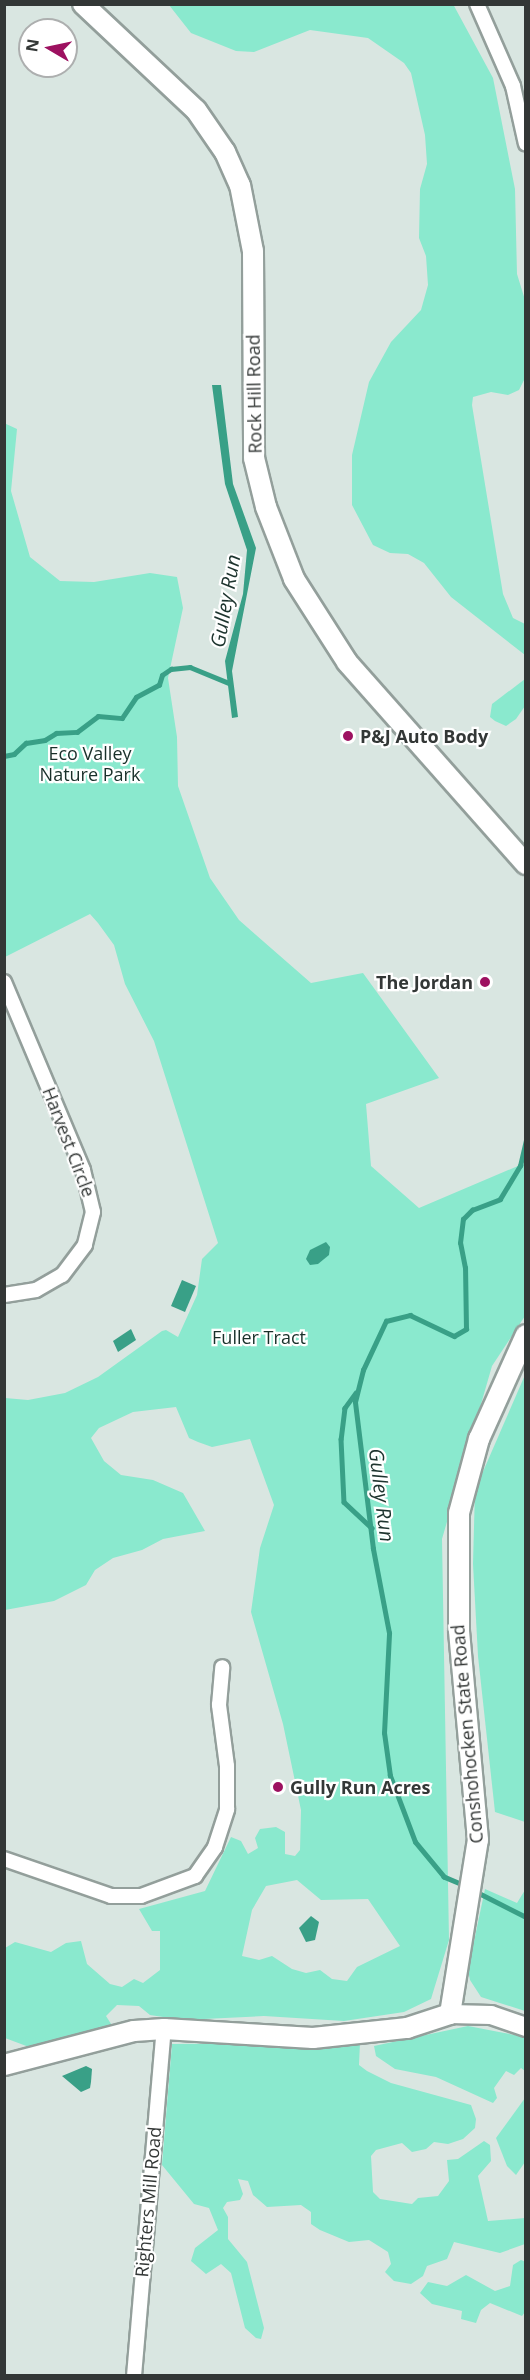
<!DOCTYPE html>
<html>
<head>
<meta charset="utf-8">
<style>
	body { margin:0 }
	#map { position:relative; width:530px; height:2380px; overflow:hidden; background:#d9e6e1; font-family:"Open Sans",sans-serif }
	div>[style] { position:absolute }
	.green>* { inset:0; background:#8ae9ce }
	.water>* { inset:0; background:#39a087 }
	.stream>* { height:4.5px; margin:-2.25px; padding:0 2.25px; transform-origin:2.25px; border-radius:2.25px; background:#39a087 }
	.roads { filter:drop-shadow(2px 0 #939f9b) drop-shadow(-2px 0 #939f9b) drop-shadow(0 2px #939f9b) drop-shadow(0 -2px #939f9b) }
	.minor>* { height:14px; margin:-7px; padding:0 7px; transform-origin:7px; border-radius:7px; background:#fff }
	.tertiary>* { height:18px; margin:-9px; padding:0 9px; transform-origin:9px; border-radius:9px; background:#fff }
	.secondary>* { height:20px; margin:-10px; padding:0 10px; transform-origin:10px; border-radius:10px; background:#fff }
	.dots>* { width:16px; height:16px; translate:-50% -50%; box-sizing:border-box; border:3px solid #fff; border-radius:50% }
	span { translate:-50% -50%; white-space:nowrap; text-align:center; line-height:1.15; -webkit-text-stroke:4.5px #fff; paint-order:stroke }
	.street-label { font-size:18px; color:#333736 }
	.poi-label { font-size:18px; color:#333736; font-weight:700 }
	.left { translate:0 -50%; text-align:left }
	.right { translate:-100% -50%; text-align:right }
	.park-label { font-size:18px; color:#19302a }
	.water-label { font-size:20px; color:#1d342e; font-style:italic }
	.frame { position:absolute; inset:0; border:6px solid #333736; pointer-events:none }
	.north { position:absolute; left:18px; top:18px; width:60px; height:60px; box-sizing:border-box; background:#fff; border:2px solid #adafaf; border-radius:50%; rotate:279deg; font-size:16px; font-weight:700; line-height:24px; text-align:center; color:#333736 }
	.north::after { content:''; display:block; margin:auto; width:21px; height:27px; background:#9d1160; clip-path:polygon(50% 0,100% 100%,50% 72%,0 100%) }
</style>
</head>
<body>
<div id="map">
	<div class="green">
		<div style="clip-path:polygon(453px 4px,493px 78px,515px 189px,517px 274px,525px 300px,525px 378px,519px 390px,508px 395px,491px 392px,473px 397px,472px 405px,503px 594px,513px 618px,525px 624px,525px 655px,451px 597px,424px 563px,408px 554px,390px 553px,373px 545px,352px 505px,352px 455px,369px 382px,391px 342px,421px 310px,428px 285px,426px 256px,419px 238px,420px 189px,427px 164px,425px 135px,411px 73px,404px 63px,368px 38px,310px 30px,254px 52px,236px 51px,191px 33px,169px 5px)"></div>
		<div style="clip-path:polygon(evenodd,4px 423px,17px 429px,11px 491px,30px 557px,60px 581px,94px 582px,150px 573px,177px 577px,183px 608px,168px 678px,177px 737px,178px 786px,210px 878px,239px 920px,311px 983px,363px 973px,439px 1078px,366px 1104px,371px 1166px,419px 1208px,525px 1163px,525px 1316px,492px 1366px,442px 1539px,449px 1940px,431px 1999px,404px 2012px,344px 2021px,264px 2016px,183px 2020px,150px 2015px,139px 2006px,117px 2005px,106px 2016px,113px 2027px,29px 2047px,5px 2038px,5px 1948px,15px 1942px,51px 1952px,66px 1943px,81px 1941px,87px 1964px,110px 1984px,122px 1987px,134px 1979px,143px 1983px,160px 1970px,160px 1931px,152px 1931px,139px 1909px,205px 1891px,231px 1837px,241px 1841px,248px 1854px,258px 1848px,255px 1838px,260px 1829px,276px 1827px,285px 1832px,285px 1854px,295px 1856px,300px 1850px,301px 1810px,283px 1724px,251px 1612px,260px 1548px,274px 1505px,250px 1439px,212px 1447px,198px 1442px,189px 1438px,176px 1407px,133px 1412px,99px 1428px,91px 1438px,104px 1461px,121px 1475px,153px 1480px,183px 1493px,205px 1531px,163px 1539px,142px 1550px,113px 1558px,95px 1570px,86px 1585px,54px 1601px,5px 1610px,5px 1398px,28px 1400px,65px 1393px,98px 1377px,162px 1331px,166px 1330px,178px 1337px,197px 1295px,202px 1259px,218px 1243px,154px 1041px,125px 984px,114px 945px,98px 923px,90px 914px,5px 957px,4px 423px,297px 1880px,321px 1900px,368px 1899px,400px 1946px,357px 1967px,347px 1981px,332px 1979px,320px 1970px,306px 1973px,292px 1969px,272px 1956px,259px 1960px,242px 1956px,252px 1910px,266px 1886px,297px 1880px)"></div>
		<div style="clip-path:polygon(525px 679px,525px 706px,516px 719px,506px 726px,495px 721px,490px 717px,492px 704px)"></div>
		<div style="clip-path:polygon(525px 1375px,525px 1822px,495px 1812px,478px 1656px,473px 1564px,475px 1490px)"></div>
		<div style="clip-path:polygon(485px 1889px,517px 1903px,525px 1890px,525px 2011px,481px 1997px,470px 1980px,468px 1970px)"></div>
		<div style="clip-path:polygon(468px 2026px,525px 2037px,525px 2071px,521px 2068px,514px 2075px,506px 2071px,494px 2088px,497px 2098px,493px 2103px,436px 2077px,395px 2069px,376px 2056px,374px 2046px)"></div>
		<div style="clip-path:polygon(360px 2043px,359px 2065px,367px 2071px,391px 2083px,471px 2105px,476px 2119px,475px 2128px,463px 2139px,448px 2144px,434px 2142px,426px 2149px,412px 2152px,402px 2143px,376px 2150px,371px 2156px,373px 2192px,380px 2199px,412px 2204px,418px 2198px,438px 2196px,449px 2181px,447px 2160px,458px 2159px,484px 2141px,490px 2145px,491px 2161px,478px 2176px,488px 2221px,525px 2218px,525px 2244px,500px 2253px,454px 2242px,447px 2259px,427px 2266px,423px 2276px,411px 2284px,394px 2281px,385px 2272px,391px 2264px,388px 2252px,369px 2240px,349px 2242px,320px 2230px,311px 2224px,311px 2212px,301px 2205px,267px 2207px,253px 2195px,248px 2181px,238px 2179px,243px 2194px,240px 2200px,227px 2202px,223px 2208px,228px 2217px,228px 2239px,247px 2262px,264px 2328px,261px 2339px,256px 2338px,245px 2328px,231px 2273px,221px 2264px,206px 2274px,191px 2261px,195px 2248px,218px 2230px,209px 2208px,194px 2204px,162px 2165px,172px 2044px)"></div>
		<div style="clip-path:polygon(525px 2098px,525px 2162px,516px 2175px,507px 2166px,496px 2138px)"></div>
		<div style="clip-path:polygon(521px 2260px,526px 2262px,525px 2312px,522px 2316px,490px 2303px,481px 2310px,476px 2323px,461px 2319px,462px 2311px,432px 2304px,420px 2293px,428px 2282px,447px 2286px,466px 2275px,495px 2291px,510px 2286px,513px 2265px)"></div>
	</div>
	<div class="water">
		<div style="clip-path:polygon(212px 385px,221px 385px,233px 484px,256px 548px,232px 671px,238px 717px,232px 718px,225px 661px,243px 594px,247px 550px,225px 484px)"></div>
		<div style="clip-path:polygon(326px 1242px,330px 1247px,329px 1255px,318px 1264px,310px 1265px,306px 1259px,310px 1250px)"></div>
		<div style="clip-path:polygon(182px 1280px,196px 1286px,185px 1312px,171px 1306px)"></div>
		<div style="clip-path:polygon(131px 1329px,136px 1340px,118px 1352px,113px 1341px)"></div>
		<div style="clip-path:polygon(311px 1916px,319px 1922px,315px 1940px,306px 1942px,299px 1928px)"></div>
		<div style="clip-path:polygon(86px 2066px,92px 2069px,91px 2082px,90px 2088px,81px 2092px,62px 2076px)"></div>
	</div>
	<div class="stream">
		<div style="left:4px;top:756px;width:10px;rotate:-11deg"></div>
		<div style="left:14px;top:754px;width:16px;rotate:-43deg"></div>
		<div style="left:26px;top:743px;width:19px;rotate:-9deg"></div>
		<div style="left:45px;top:740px;width:13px;rotate:-32deg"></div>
		<div style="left:56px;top:733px;width:21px;rotate:-3deg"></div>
		<div style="left:77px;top:732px;width:26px;rotate:-37deg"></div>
		<div style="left:98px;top:716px;width:24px;rotate:5deg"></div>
		<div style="left:122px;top:718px;width:25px;rotate:-56deg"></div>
		<div style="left:136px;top:697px;width:26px;rotate:-28deg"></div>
		<div style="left:159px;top:685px;width:10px;rotate:-73deg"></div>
		<div style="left:162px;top:675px;width:11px;rotate:-34deg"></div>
		<div style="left:171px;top:669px;width:19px;rotate:-6deg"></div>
		<div style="left:190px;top:667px;width:42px;rotate:22.3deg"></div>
		<div style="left:356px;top:1393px;width:19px;rotate:126deg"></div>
		<div style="left:345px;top:1408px;width:31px;rotate:97deg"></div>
		<div style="left:341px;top:1439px;width:63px;rotate:87.3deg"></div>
		<div style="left:344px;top:1502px;width:38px;rotate:43deg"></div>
		<div style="left:465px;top:1886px;width:23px;rotate:-157deg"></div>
		<div style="left:444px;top:1877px;width:45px;rotate:-129.6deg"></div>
		<div style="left:415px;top:1842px;width:71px;rotate:-110.7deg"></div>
		<div style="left:390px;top:1776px;width:43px;rotate:-97.9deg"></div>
		<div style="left:384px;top:1733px;width:100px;rotate:-87.1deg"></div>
		<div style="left:389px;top:1633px;width:86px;rotate:-100.8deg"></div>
		<div style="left:373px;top:1549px;width:148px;rotate:-97deg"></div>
		<div style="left:355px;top:1402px;width:33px;rotate:-76deg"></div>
		<div style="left:363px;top:1370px;width:54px;rotate:-64.9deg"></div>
		<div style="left:386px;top:1321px;width:25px;rotate:-14deg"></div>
		<div style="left:410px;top:1315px;width:49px;rotate:25.5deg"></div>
		<div style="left:454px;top:1336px;width:14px;rotate:-30deg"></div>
		<div style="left:466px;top:1329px;width:61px;rotate:-90.9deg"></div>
		<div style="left:465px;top:1268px;width:25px;rotate:-101deg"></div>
		<div style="left:460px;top:1243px;width:24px;rotate:-83deg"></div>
		<div style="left:463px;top:1219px;width:13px;rotate:-45deg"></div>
		<div style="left:472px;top:1210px;width:30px;rotate:-21deg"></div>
		<div style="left:500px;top:1199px;width:39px;rotate:-59deg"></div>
		<div style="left:520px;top:1166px;width:27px;rotate:-77deg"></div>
		<div style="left:475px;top:1891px;width:57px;rotate:27deg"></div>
	</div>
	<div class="roads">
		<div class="minor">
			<div style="left:477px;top:4px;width:90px;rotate:66.3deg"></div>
			<div style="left:513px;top:86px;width:59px;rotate:77.4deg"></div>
			<div style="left:4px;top:982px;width:204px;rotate:67.2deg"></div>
			<div style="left:83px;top:1170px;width:43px;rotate:76.6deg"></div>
			<div style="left:93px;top:1212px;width:34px;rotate:104deg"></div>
			<div style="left:85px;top:1245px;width:38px;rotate:127deg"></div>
			<div style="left:62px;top:1275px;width:30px;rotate:150deg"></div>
			<div style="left:36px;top:1290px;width:32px;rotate:171deg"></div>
			<div style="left:4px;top:1859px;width:113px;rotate:19.1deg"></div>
			<div style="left:111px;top:1896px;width:30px"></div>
			<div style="left:141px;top:1896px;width:58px;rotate:-20.3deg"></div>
			<div style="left:195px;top:1876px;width:35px;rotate:-55deg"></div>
			<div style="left:215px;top:1847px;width:40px;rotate:-72deg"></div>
			<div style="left:227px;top:1809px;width:43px;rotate:-90deg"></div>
			<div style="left:227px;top:1766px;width:62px;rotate:-97.5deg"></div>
			<div style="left:219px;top:1705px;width:38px;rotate:-85deg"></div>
			<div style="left:134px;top:2376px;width:348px;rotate:-85.1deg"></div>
		</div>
		<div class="tertiary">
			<div style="left:450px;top:2014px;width:41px;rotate:1.4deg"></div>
			<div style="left:491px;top:2015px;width:37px;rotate:19deg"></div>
		</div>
		<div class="secondary">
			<div style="left:83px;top:4px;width:155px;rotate:43.2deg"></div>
			<div style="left:196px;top:110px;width:51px;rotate:55.4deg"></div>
			<div style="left:225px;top:152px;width:36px;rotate:66deg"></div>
			<div style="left:240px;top:185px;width:67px;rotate:78.9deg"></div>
			<div style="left:253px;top:251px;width:207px;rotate:89.7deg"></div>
			<div style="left:254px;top:458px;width:50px;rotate:76.2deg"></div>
			<div style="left:266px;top:507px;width:77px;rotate:68.7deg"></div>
			<div style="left:294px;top:579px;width:98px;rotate:57.4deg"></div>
			<div style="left:347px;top:662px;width:270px;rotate:48.5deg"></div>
			<div style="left:4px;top:2065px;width:134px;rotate:-14.7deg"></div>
			<div style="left:134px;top:2031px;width:30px;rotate:-4deg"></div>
			<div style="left:164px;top:2029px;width:149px;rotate:3.5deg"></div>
			<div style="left:313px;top:2038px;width:95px;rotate:-6.1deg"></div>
			<div style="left:407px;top:2028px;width:45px;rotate:-18deg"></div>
			<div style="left:450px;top:2014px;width:176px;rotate:-80.9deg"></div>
			<div style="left:478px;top:1840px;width:211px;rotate:-95.2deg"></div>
			<div style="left:459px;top:1630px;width:117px;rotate:-90deg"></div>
			<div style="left:459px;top:1513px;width:77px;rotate:-74.9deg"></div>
			<div style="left:479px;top:1439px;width:114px;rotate:-65.7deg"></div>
		</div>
	</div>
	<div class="dots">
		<div style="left:348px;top:736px;background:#9d1160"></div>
		<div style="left:485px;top:982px;background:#9d1160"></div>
		<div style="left:278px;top:1787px;background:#9d1160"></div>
	</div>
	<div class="street-label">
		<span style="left:254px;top:394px;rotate:-91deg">Rock Hill Road</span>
		<span style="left:69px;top:1142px;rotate:69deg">Harvest Circle</span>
		<span style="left:467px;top:1734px;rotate:-95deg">Conshohocken State Road</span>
		<span style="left:148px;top:2202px;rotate:-85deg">Righters Mill Road</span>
	</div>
	<div class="poi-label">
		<span class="left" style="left:360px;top:736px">P&amp;J Auto Body</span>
		<span class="right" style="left:473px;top:982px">The Jordan</span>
		<span class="left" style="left:290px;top:1787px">Gully Run Acres</span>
	</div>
	<div class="park-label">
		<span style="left:90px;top:764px">Eco Valley<br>Nature Park</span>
		<span style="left:259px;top:1337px">Fuller Tract</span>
	</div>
	<div class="water-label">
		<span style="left:225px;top:601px;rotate:-80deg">Gulley Run</span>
		<span style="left:382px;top:1495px;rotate:83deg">Gulley Run</span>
	</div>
	<div class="frame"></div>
	<div class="north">N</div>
</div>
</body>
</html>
